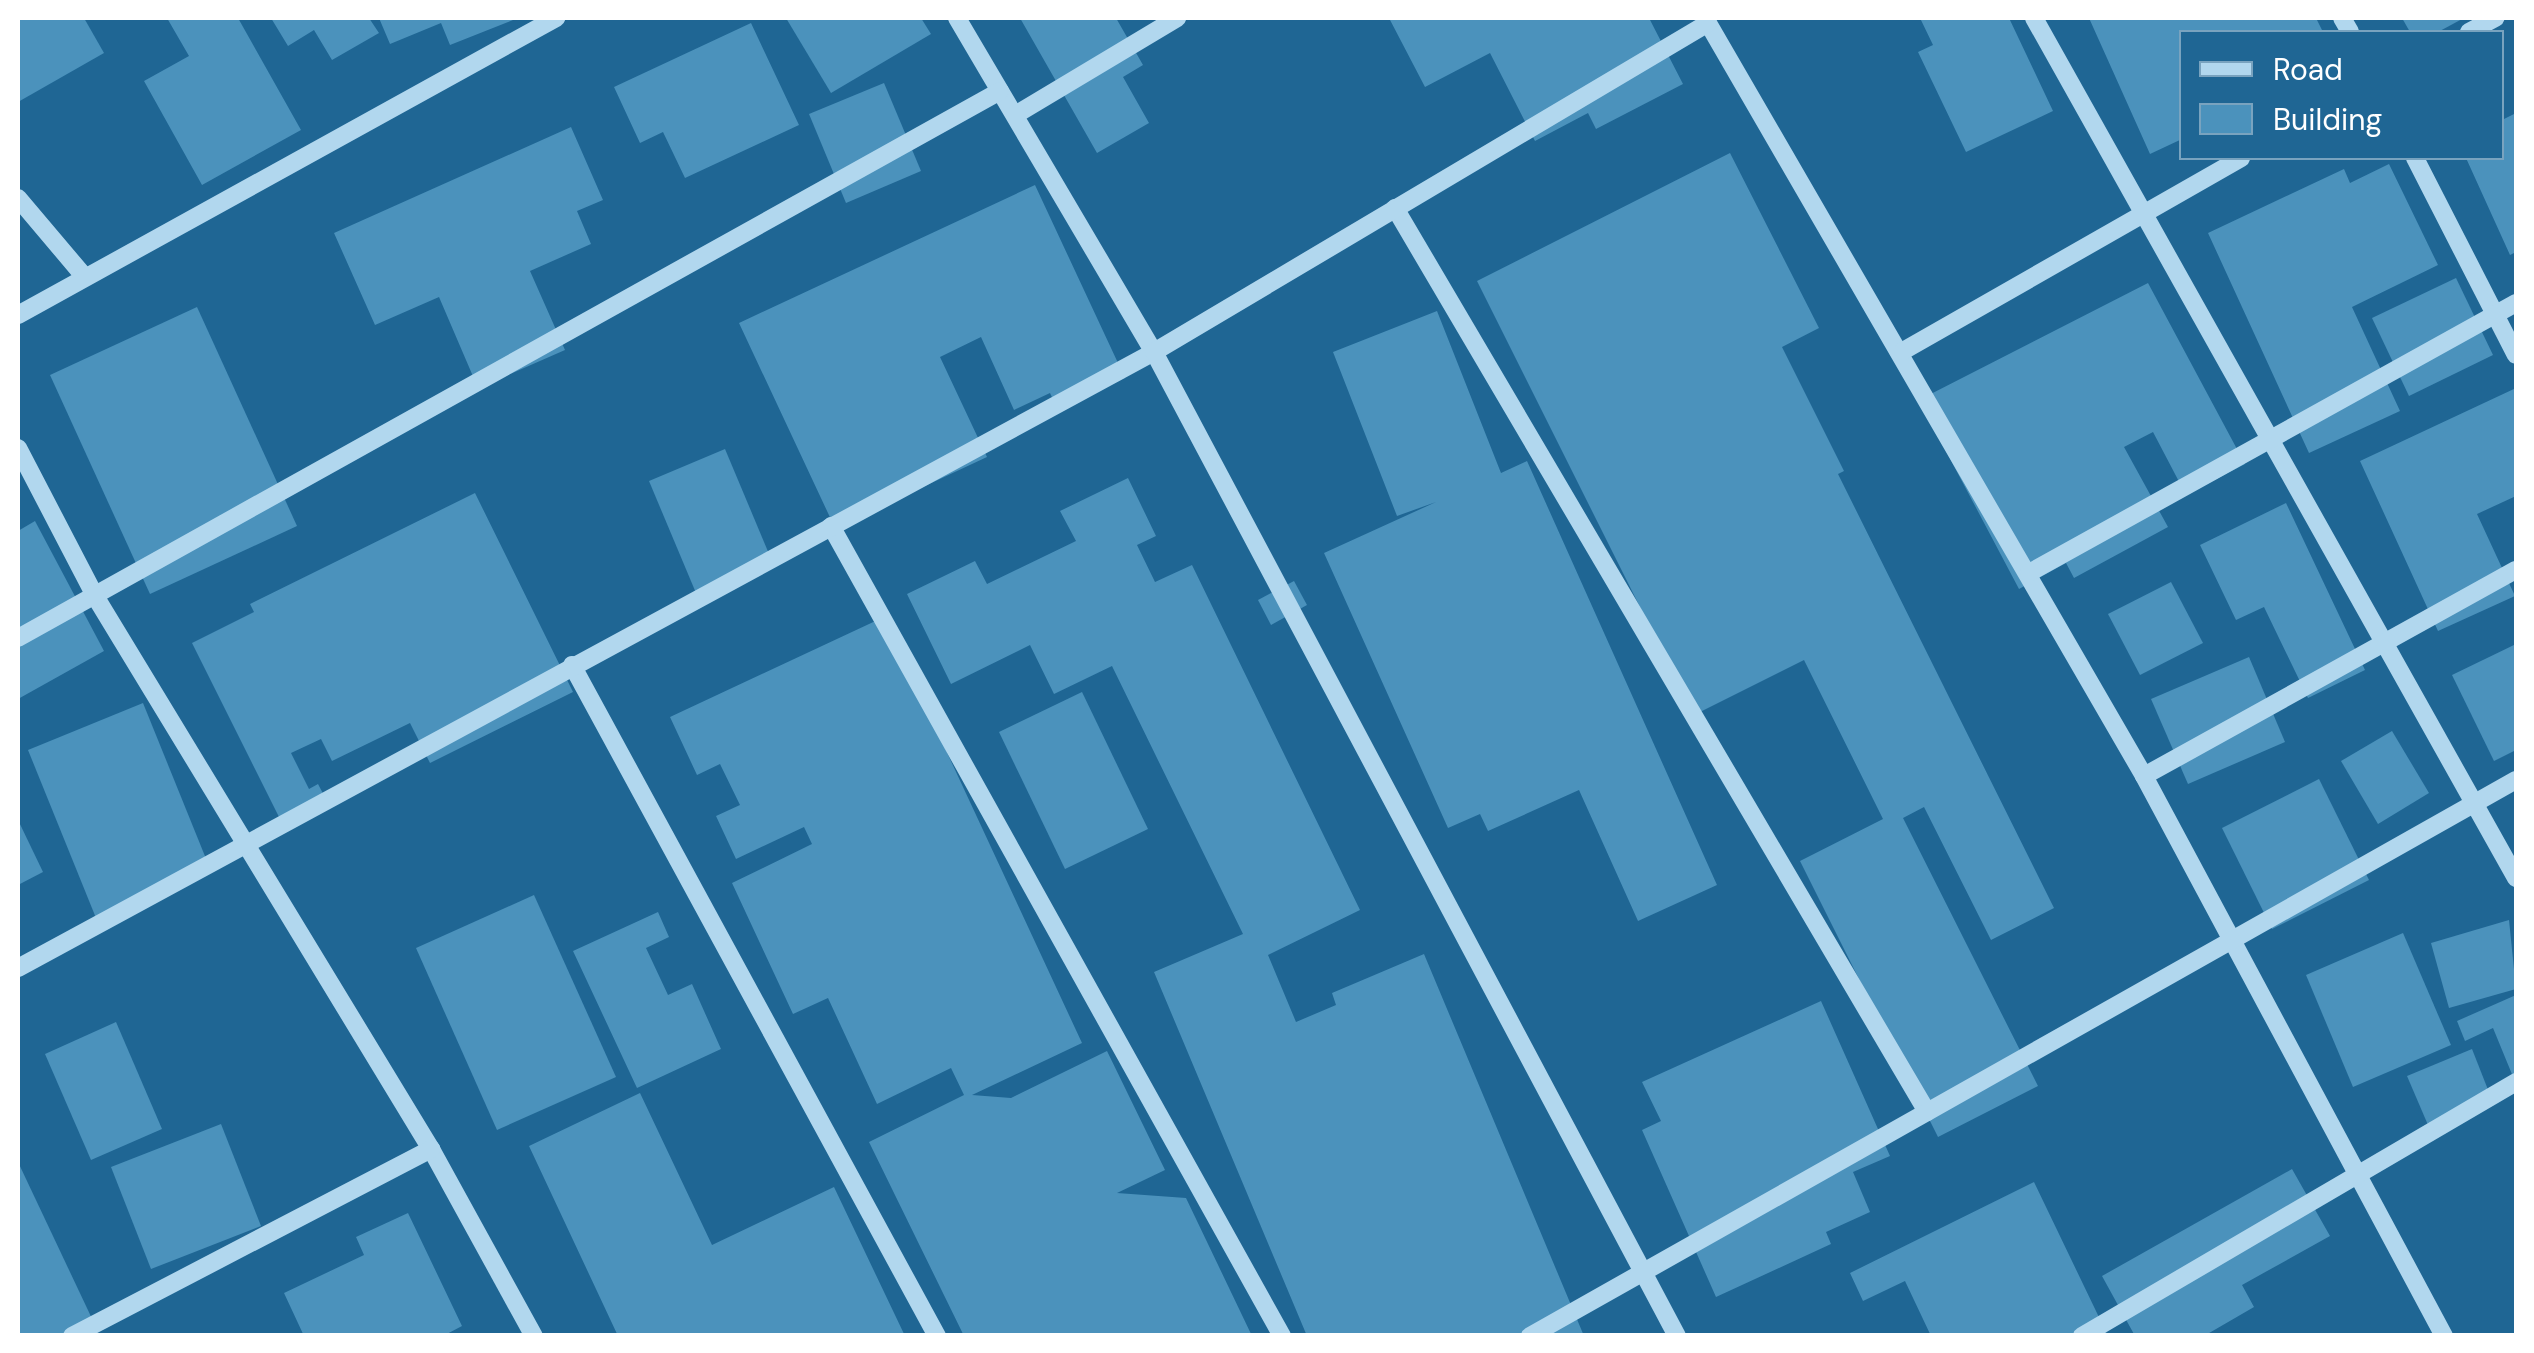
<!DOCTYPE html>
<html>
<head>
<meta charset="utf-8">
<style>
	body { margin:0 }
	#map { position:relative; width:2534px; height:1353px; overflow:hidden; background:#1f6694; font-family:"DM Sans",sans-serif }
	div>[style] { position:absolute }
	.building>* { inset:0; background:#4b92bc }
	.minor>* { height:18px; margin:-9px; padding:0 9px; transform-origin:9px; border-radius:9px; background:#b1d7ee }
	span { translate:-50% -50%; white-space:nowrap; text-align:center; line-height:1.15; -webkit-text-stroke:8px #1f6694; paint-order:stroke }
	.frame { position:absolute; inset:0; border:20px solid #fff; pointer-events:none }
	.legend { position:absolute; left:2179px; top:30px; width:325px; height:130px; box-sizing:border-box; background:#1f6694; border:2px solid #79a3bf; margin:0; padding:12px 18px; list-style:none; font-size:30px; color:#fff }
	.legend li { display:flex; align-items:center; gap:20px; height:50px }
	.legend b { width:50px; border:2px solid #79a3bf }
</style>
</head>
<body>
<div id="map">
	<div class="building">
		<div style="clip-path:polygon(18px 18px,84px 18px,104px 53px,18px 102px)"></div>
		<div style="clip-path:polygon(167px 18px,238px 18px,301px 130px,202px 185px,144px 81px,189px 56px)"></div>
		<div style="clip-path:polygon(271px 18px,369px 18px,379px 33px,332px 60px,314px 30px,288px 46px)"></div>
		<div style="clip-path:polygon(379px 18px,518px 18px,450px 45px,441px 23px,390px 44px)"></div>
		<div style="clip-path:polygon(786px 18px,921px 18px,931px 34px,831px 93px)"></div>
		<div style="clip-path:polygon(1020px 18px,1116px 18px,1143px 65px,1123px 77px,1149px 123px,1097px 153px)"></div>
		<div style="clip-path:polygon(1389px 18px,1649px 18px,1683px 84px,1596px 129px,1588px 113px,1535px 141px,1490px 53px,1425px 87px)"></div>
		<div style="clip-path:polygon(1920px 18px,2009px 18px,2053px 111px,1966px 152px,1918px 52px,1933px 45px)"></div>
		<div style="clip-path:polygon(2089px 18px,2316px 18px,2323px 32px,2182px 32px,2182px 139px,2150px 154px)"></div>
		<div style="clip-path:polygon(2402px 18px,2464px 18px,2438px 32px,2410px 32px)"></div>
		<div style="clip-path:polygon(751px 23px,799px 125px,685px 178px,663px 132px,640px 143px,614px 87px)"></div>
		<div style="clip-path:polygon(884px 83px,921px 171px,846px 203px,809px 114px)"></div>
		<div style="clip-path:polygon(2516px 113px,2516px 252px,2510px 255px,2466px 158px,2502px 158px,2502px 120px)"></div>
		<div style="clip-path:polygon(571px 127px,603px 200px,577px 211px,591px 244px,530px 271px,565px 350px,478px 388px,439px 297px,375px 325px,334px 233px)"></div>
		<div style="clip-path:polygon(1730px 153px,1819px 328px,1782px 347px,1844px 471px,1838px 474px,2054px 908px,1991px 940px,1924px 807px,1903px 818px,2038px 1086px,1938px 1137px,1800px 861px,1883px 819px,1804px 660px,1694px 715px,1477px 281px)"></div>
		<div style="clip-path:polygon(2389px 164px,2438px 265px,2352px 307px,2400px 411px,2309px 453px,2208px 233px,2344px 169px,2350px 183px)"></div>
		<div style="clip-path:polygon(1035px 185px,1125px 378px,1058px 410px,1050px 393px,1014px 410px,981px 337px,940px 357px,987px 457px,835px 528px,739px 323px)"></div>
		<div style="clip-path:polygon(2456px 278px,2493px 355px,2409px 396px,2372px 318px)"></div>
		<div style="clip-path:polygon(2148px 283px,2245px 464px,2186px 495px,2153px 432px,2124px 447px,2168px 527px,2074px 578px,2066px 563px,2019px 589px,1919px 400px)"></div>
		<div style="clip-path:polygon(197px 307px,297px 526px,150px 594px,50px 375px)"></div>
		<div style="clip-path:polygon(1437px 311px,1501px 473px,1527px 461px,1717px 885px,1638px 921px,1579px 790px,1488px 831px,1480px 814px,1448px 828px,1324px 553px,1436px 502px,1397px 516px,1333px 352px)"></div>
		<div style="clip-path:polygon(2516px 388px,2516px 496px,2477px 514px,2515px 596px,2438px 631px,2360px 461px)"></div>
		<div style="clip-path:polygon(725px 449px,772px 561px,696px 593px,649px 481px)"></div>
		<div style="clip-path:polygon(1128px 478px,1156px 536px,1137px 545px,1155px 582px,1192px 565px,1360px 910px,1268px 955px,1296px 1022px,1336px 1005px,1332px 993px,1424px 954px,1584px 1336px,1307px 1336px,1154px 972px,1243px 934px,1112px 666px,1054px 694px,1030px 645px,951px 684px,907px 594px,975px 561px,987px 584px,1076px 541px,1060px 511px)"></div>
		<div style="clip-path:polygon(475px 493px,573px 692px,430px 763px,410px 723px,332px 761px,321px 739px,291px 753px,309px 789px,318px 784px,328px 803px,283px 825px,192px 643px,254px 612px,250px 604px)"></div>
		<div style="clip-path:polygon(2286px 503px,2365px 670px,2308px 698px,2264px 607px,2236px 620px,2200px 545px)"></div>
		<div style="clip-path:polygon(35px 521px,104px 651px,18px 699px,18px 531px)"></div>
		<div style="clip-path:polygon(1294px 581px,1307px 605px,1271px 625px,1258px 600px)"></div>
		<div style="clip-path:polygon(2171px 582px,2203px 643px,2140px 675px,2108px 614px)"></div>
		<div style="clip-path:polygon(884px 617px,1082px 1043px,972px 1095px,1011px 1098px,1107px 1051px,1165px 1170px,1117px 1193px,1186px 1198px,1252px 1336px,964px 1336px,869px 1142px,964px 1095px,951px 1068px,877px 1104px,828px 998px,793px 1014px,732px 883px,812px 844px,804px 827px,736px 859px,716px 816px,740px 805px,720px 764px,697px 775px,670px 717px)"></div>
		<div style="clip-path:polygon(2516px 644px,2516px 750px,2494px 761px,2452px 675px)"></div>
		<div style="clip-path:polygon(2249px 657px,2285px 742px,2188px 784px,2151px 699px)"></div>
		<div style="clip-path:polygon(1082px 692px,1148px 829px,1065px 869px,999px 732px)"></div>
		<div style="clip-path:polygon(143px 703px,211px 871px,96px 918px,28px 750px)"></div>
		<div style="clip-path:polygon(2392px 731px,2429px 793px,2378px 824px,2341px 761px)"></div>
		<div style="clip-path:polygon(2319px 779px,2369px 880px,2272px 929px,2222px 828px)"></div>
		<div style="clip-path:polygon(18px 820px,43px 872px,18px 885px)"></div>
		<div style="clip-path:polygon(534px 895px,616px 1077px,497px 1130px,416px 948px)"></div>
		<div style="clip-path:polygon(658px 912px,669px 937px,646px 948px,668px 995px,692px 984px,721px 1049px,637px 1088px,573px 951px)"></div>
		<div style="clip-path:polygon(2509px 920px,2516px 989px,2449px 1008px,2431px 943px)"></div>
		<div style="clip-path:polygon(2403px 933px,2451px 1045px,2353px 1087px,2306px 975px)"></div>
		<div style="clip-path:polygon(2516px 995px,2516px 1084px,2493px 1028px,2465px 1041px,2457px 1021px)"></div>
		<div style="clip-path:polygon(1821px 1001px,1890px 1156px,1853px 1172px,1870px 1212px,1826px 1232px,1831px 1244px,1716px 1297px,1642px 1130px,1661px 1121px,1642px 1082px)"></div>
		<div style="clip-path:polygon(116px 1022px,162px 1129px,91px 1160px,45px 1054px)"></div>
		<div style="clip-path:polygon(2472px 1049px,2494px 1105px,2431px 1132px,2407px 1076px)"></div>
		<div style="clip-path:polygon(640px 1093px,712px 1245px,834px 1187px,905px 1336px,618px 1336px,529px 1146px)"></div>
		<div style="clip-path:polygon(221px 1124px,261px 1226px,151px 1269px,111px 1167px)"></div>
		<div style="clip-path:polygon(18px 1162px,95px 1325px,72px 1336px,18px 1336px)"></div>
		<div style="clip-path:polygon(2292px 1169px,2330px 1236px,2242px 1285px,2254px 1307px,2204px 1336px,2135px 1336px,2102px 1276px)"></div>
		<div style="clip-path:polygon(2034px 1182px,2108px 1336px,1931px 1336px,1905px 1281px,1863px 1301px,1850px 1273px)"></div>
		<div style="clip-path:polygon(408px 1213px,462px 1326px,443px 1336px,304px 1336px,284px 1293px,364px 1255px,356px 1237px)"></div>
	</div>
	<div class="minor">
		<div style="left:957px;top:18px;width:388px;rotate:59.5deg"></div>
		<div style="left:1154px;top:352px;width:1114px;rotate:62.01deg"></div>
		<div style="left:1705px;top:18px;width:876px;rotate:59.92deg"></div>
		<div style="left:2144px;top:776px;width:635px;rotate:61.82deg"></div>
		<div style="left:2034px;top:18px;width:986px;rotate:60.73deg"></div>
		<div style="left:2342px;top:18px;width:16px;rotate:60deg"></div>
		<div style="left:2469px;top:32px;width:30px;rotate:-28deg"></div>
		<div style="left:1015px;top:115px;width:189px;rotate:-30.9deg"></div>
		<div style="left:2415px;top:158px;width:221px;rotate:62.9deg"></div>
		<div style="left:18px;top:198px;width:101px;rotate:49.8deg"></div>
		<div style="left:1395px;top:208px;width:1049px;rotate:59.52deg"></div>
		<div style="left:18px;top:315px;width:615px;rotate:-28.9deg"></div>
		<div style="left:1903px;top:351px;width:389px;rotate:-29.7deg"></div>
		<div style="left:18px;top:448px;width:167px;rotate:62.5deg"></div>
		<div style="left:95px;top:596px;width:647px;rotate:58.72deg"></div>
		<div style="left:431px;top:1149px;width:213px;rotate:61.2deg"></div>
		<div style="left:831px;top:526px;width:927px;rotate:60.89deg"></div>
		<div style="left:2029px;top:573px;width:557px;rotate:-29deg"></div>
		<div style="left:18px;top:638px;width:1124px;rotate:-29.12deg"></div>
		<div style="left:572px;top:665px;width:764px;rotate:61.46deg"></div>
		<div style="left:2144px;top:776px;width:425px;rotate:-29deg"></div>
		<div style="left:18px;top:968px;width:1292px;rotate:-28.47deg"></div>
		<div style="left:1154px;top:352px;width:644px;rotate:-30.7deg"></div>
		<div style="left:72px;top:1336px;width:405px;rotate:-27.5deg"></div>
		<div style="left:1530px;top:1336px;width:1132px;rotate:-29.42deg"></div>
		<div style="left:2082px;top:1336px;width:503px;rotate:-30.34deg"></div>
	</div>
	<div class="frame"></div>
	<ul class="legend">
	<li><b style="height:12px;background:#b1d7ee"></b>Road</li>
	<li><b style="height:28px;background:#4b92bc"></b>Building</li>
	</ul>
</div>
</body>
</html>
